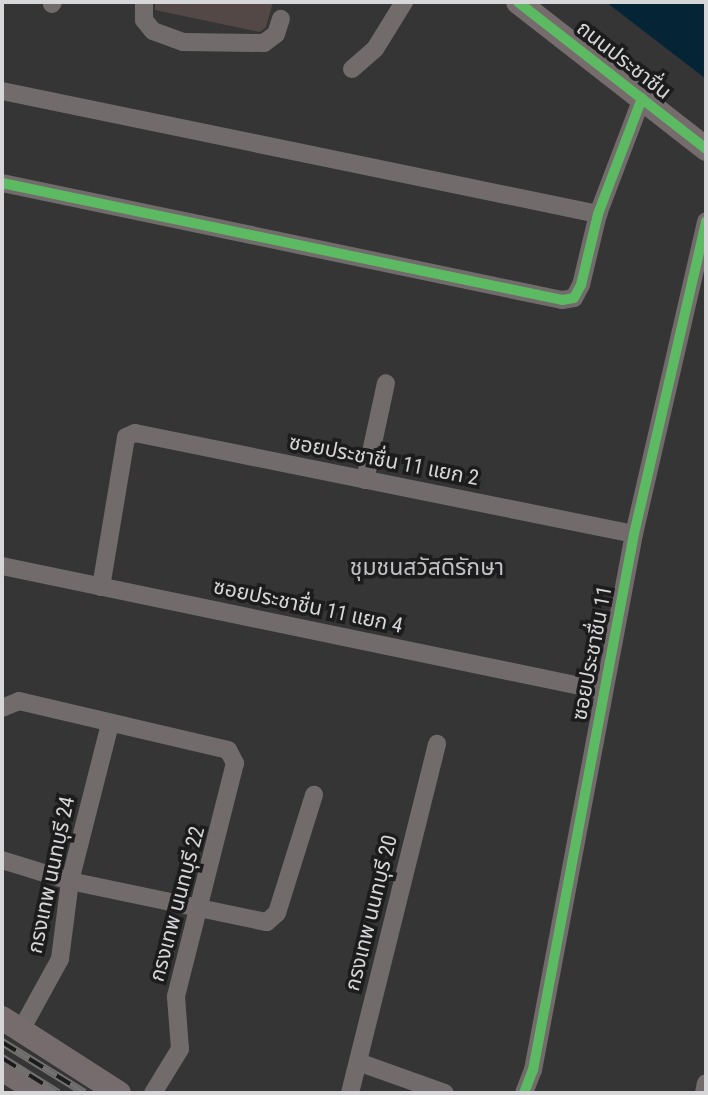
<!DOCTYPE html>
<html>
<head>
<meta charset="utf-8">
<style>
	body { margin:0 }
	#map { position:relative; width:708px; height:1095px; overflow:hidden; background:#353536; font-family:"Roboto Condensed","Noto Sans Thai",sans-serif }
	div>[style] { position:absolute }
	.water>* { inset:0; background:#052536 }
	.building>* { inset:0; background:#544846 }
	.street>* { height:18px; margin:-9px; padding:0 9px; transform-origin:9px; border-radius:9px; background:#726b6b }
	.secondary>* { height:24px; margin:-12px; padding:0 12px; transform-origin:12px; border-radius:12px; background:#766c6d }
	.rail>* { height:8px; margin-top:-4px; transform-origin:0; background:repeating-linear-gradient(90deg,#1c1c1d 0 16px,#737070 0 32px); box-sizing:border-box; border-block:2px solid #737070 }
	.cycleway>* { height:10px; margin:-5px; padding:0 5px; transform-origin:5px; border-radius:5px; background:#5cba63 }
	span { translate:-50% -50%; white-space:nowrap; text-align:center; line-height:1.15; -webkit-text-stroke:7px #1c1c1d; paint-order:stroke }
	.street-label { font-size:21px; color:#d7d7d9 }
	.neighbourhood-label { font-size:23px; color:#c0c1c5 }
	.frame { position:absolute; inset:0; border:4px solid #d7d7d9; pointer-events:none }
</style>
</head>
<body>
<div id="map">
	<div class="water">
		<div style="clip-path:polygon(606px 2px,706px 2px,706px 79px)"></div>
	</div>
	<div class="building">
		<div style="clip-path:polygon(155px 2px,273px 2px,266px 27px,260px 32px,155px 10px)"></div>
	</div>
	<div class="street">
		<div style="left:144px;top:2px;width:18px;rotate:90deg"></div>
		<div style="left:144px;top:20px;width:14px;rotate:51deg"></div>
		<div style="left:153px;top:31px;width:32px;rotate:20deg"></div>
		<div style="left:183px;top:42px;width:81px;rotate:0.7deg"></div>
		<div style="left:264px;top:43px;width:15px;rotate:-37deg"></div>
		<div style="left:276px;top:34px;width:16px;rotate:-72deg"></div>
		<div style="left:52px;top:4px;width:2px;rotate:-63deg"></div>
		<div style="left:352px;top:69px;width:30px;rotate:-41deg"></div>
		<div style="left:375px;top:49px;width:55px;rotate:-58.3deg"></div>
		<div style="left:2px;top:91px;width:609px;rotate:11.66deg"></div>
		<div style="left:2px;top:183px;width:572px;rotate:11.8deg"></div>
		<div style="left:562px;top:300px;width:12px;rotate:-9deg"></div>
		<div style="left:574px;top:298px;width:15px;rotate:-62deg"></div>
		<div style="left:581px;top:285px;width:73px;rotate:-76.5deg"></div>
		<div style="left:598px;top:214px;width:124px;rotate:-69.2deg"></div>
		<div style="left:365px;top:480px;width:99px;rotate:-77.8deg"></div>
		<div style="left:2px;top:566px;width:615px;rotate:11.73deg"></div>
		<div style="left:101px;top:587px;width:152px;rotate:-80.5deg"></div>
		<div style="left:126px;top:437px;width:10px;rotate:-24deg"></div>
		<div style="left:135px;top:433px;width:509px;rotate:11.44deg"></div>
		<div style="left:2px;top:708px;width:18px;rotate:-22deg"></div>
		<div style="left:19px;top:701px;width:215px;rotate:13.2deg"></div>
		<div style="left:228px;top:750px;width:15px;rotate:62deg"></div>
		<div style="left:235px;top:763px;width:241px;rotate:104.2deg"></div>
		<div style="left:176px;top:997px;width:52px;rotate:85.6deg"></div>
		<div style="left:180px;top:1049px;width:52px;rotate:121.5deg"></div>
		<div style="left:2px;top:860px;width:71px;rotate:17.2deg"></div>
		<div style="left:70px;top:881px;width:201px;rotate:11.8deg"></div>
		<div style="left:267px;top:922px;width:13px;rotate:-42deg"></div>
		<div style="left:277px;top:913px;width:124px;rotate:-72.6deg"></div>
		<div style="left:21px;top:1030px;width:81px;rotate:-61.2deg"></div>
		<div style="left:60px;top:959px;width:79px;rotate:-82.7deg"></div>
		<div style="left:70px;top:881px;width:162px;rotate:-75.7deg"></div>
		<div style="left:358px;top:1062px;width:92px;rotate:19.6deg"></div>
		<div style="left:350px;top:1093px;width:360px;rotate:-76deg"></div>
		<div style="left:524px;top:1093px;width:25px;rotate:-69deg"></div>
		<div style="left:533px;top:1070px;width:545px;rotate:-79.33deg"></div>
		<div style="left:634px;top:534px;width:321px;rotate:-77deg"></div>
		<div style="left:704px;top:1093px;width:10px;rotate:-79deg"></div>
	</div>
	<div class="secondary">
		<div style="left:518px;top:2px;width:239px;rotate:38deg"></div>
		<div style="left:2px;top:1018px;width:139px;rotate:32.7deg"></div>
		<div style="left:2px;top:1069px;width:45px;rotate:32.3deg"></div>
	</div>
	<div class="rail">
		<div style="left:2px;top:1042px;width:97px;rotate:31.6deg"></div>
		<div style="left:2px;top:1058px;width:66px;rotate:32deg"></div>
	</div>
	<div class="cycleway">
		<div style="left:518px;top:2px;width:239px;rotate:38deg"></div>
		<div style="left:2px;top:183px;width:572px;rotate:11.8deg"></div>
		<div style="left:562px;top:300px;width:12px;rotate:-9deg"></div>
		<div style="left:574px;top:298px;width:15px;rotate:-62deg"></div>
		<div style="left:581px;top:285px;width:73px;rotate:-76.5deg"></div>
		<div style="left:598px;top:214px;width:124px;rotate:-69.2deg"></div>
		<div style="left:524px;top:1093px;width:25px;rotate:-69deg"></div>
		<div style="left:533px;top:1070px;width:545px;rotate:-79.33deg"></div>
		<div style="left:634px;top:534px;width:321px;rotate:-77deg"></div>
	</div>
	<div class="street-label">
		<span style="left:624px;top:60px;rotate:38deg">ถนนประชาชื่น</span>
		<span style="left:384px;top:460px;rotate:11deg">ซอยประชาชื่น 11 แยก 2</span>
		<span style="left:308px;top:606px;rotate:12deg">ซอยประชาชื่น 11 แยก 4</span>
		<span style="left:592px;top:653px;rotate:-79deg">ซอยประชาชื่น 11</span>
		<span style="left:51px;top:875px;rotate:-78deg">กรงเทพ นนทบุรี 24</span>
		<span style="left:177px;top:904px;rotate:-75deg">กรงเทพ นนทบุรี 22</span>
		<span style="left:371px;top:913px;rotate:-76deg">กรงเทพ นนทบุรี 20</span>
	</div>
	<div class="neighbourhood-label">
		<span style="left:427px;top:568px">ชุมชนสวัสดิรักษา</span>
	</div>
	<div class="frame"></div>
</div>
</body>
</html>
